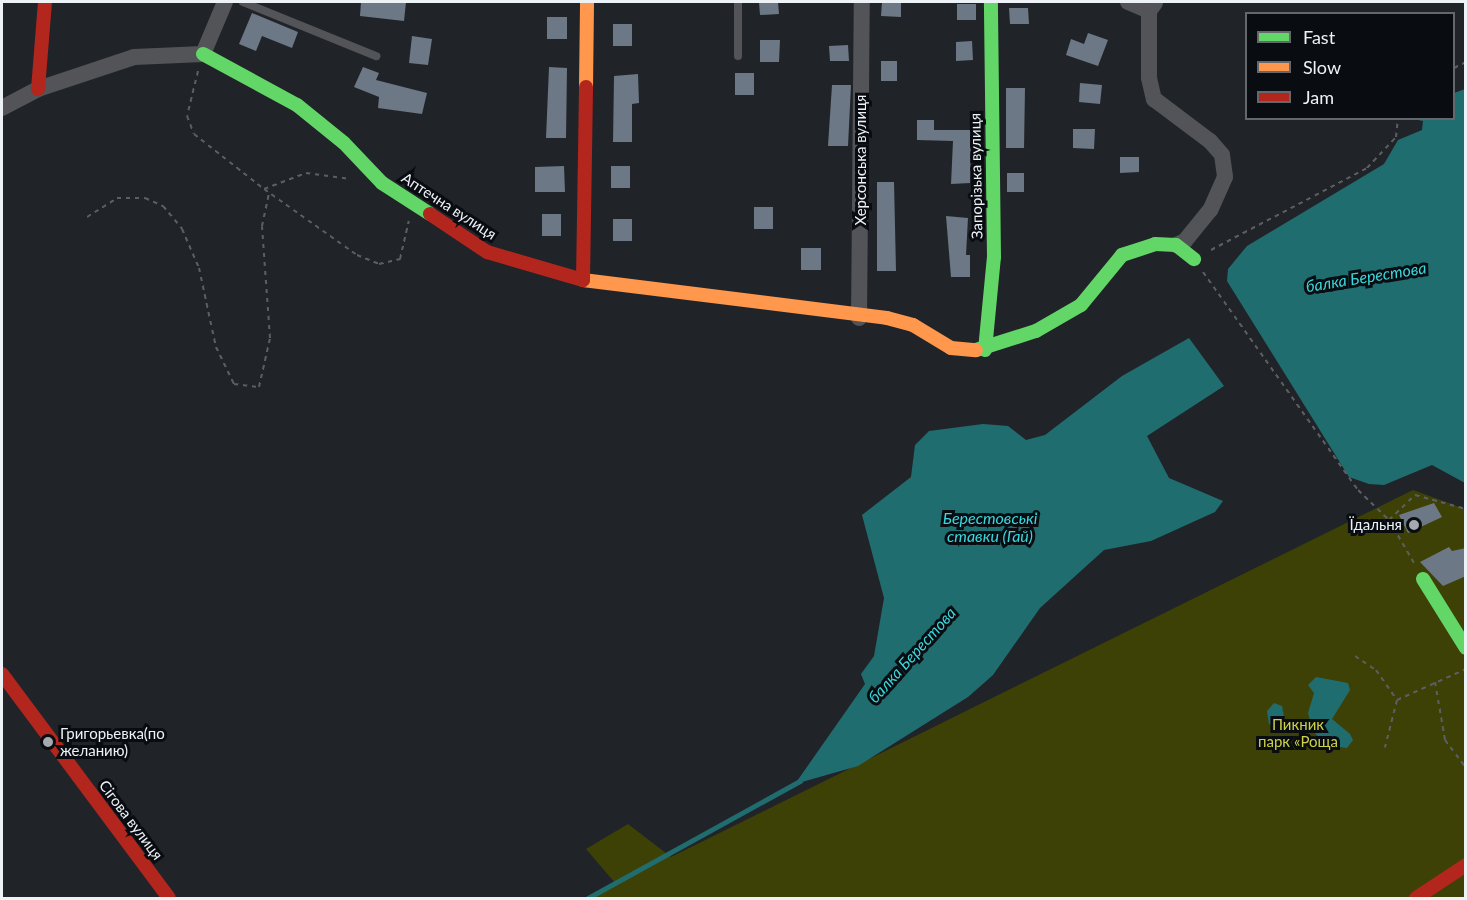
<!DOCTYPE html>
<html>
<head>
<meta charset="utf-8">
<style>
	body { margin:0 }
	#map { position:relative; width:1467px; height:900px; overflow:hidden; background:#202428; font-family:Lato,sans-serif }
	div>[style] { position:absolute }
	.green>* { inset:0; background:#3e4105 }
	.water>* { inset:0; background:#206d70 }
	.stream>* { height:4.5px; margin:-2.25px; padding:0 2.25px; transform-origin:2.25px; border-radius:2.25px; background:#206d70 }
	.building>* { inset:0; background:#6c7885 }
	.path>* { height:2px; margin-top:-1px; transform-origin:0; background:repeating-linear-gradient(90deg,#5c5f62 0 4.5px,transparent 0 9px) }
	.lane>* { height:8px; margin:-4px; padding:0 4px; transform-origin:4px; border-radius:4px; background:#525458 }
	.street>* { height:16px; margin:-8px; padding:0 8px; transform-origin:8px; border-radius:8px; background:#525458 }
	.fast>* { height:14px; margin:-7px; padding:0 7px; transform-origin:7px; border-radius:7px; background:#63d668 }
	.slow>* { height:14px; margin:-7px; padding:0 7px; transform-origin:7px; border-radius:7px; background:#ff974d }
	.jam>* { height:14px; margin:-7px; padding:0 7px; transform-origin:7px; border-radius:7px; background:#b3261e }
	.dots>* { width:16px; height:16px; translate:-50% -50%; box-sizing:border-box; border:3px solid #090c10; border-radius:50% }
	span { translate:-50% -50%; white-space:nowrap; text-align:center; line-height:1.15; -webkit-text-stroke:6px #090c10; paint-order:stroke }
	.street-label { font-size:15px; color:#edf2f7 }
	.poi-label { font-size:15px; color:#edf2f7 }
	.right { translate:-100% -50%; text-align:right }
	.left { translate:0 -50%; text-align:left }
	.park-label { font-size:15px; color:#ccd246 }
	.water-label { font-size:16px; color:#38d9de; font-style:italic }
	.frame { position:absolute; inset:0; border:3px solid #edf2f7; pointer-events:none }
	.legend { position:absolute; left:1245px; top:12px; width:210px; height:108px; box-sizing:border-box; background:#090c10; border:2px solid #64686c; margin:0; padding:8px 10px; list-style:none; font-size:18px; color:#edf2f7 }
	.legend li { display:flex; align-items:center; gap:12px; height:30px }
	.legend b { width:30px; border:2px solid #64686c }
</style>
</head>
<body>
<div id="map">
	<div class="green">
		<div style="clip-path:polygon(1413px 490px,1465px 509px,1465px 898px,588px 898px,616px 884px,586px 849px,628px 824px,671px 857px)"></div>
	</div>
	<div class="water">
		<div style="clip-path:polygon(1465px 89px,1465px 483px,1432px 465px,1384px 485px,1369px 484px,1349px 477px,1227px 281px,1228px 269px,1247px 246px,1384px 164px,1398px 140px,1422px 130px,1423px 121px,1413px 119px,1454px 118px,1454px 93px)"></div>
		<div style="clip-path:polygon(1189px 338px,1224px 386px,1147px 436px,1169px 478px,1223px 501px,1215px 512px,1151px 541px,1104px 550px,1040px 608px,993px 675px,968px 697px,858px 766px,795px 784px,865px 684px,861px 674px,874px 656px,884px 598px,862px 515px,911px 477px,915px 445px,929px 431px,983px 424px,1008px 426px,1026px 440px,1045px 435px,1122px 376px)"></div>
		<div style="clip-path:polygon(1316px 677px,1348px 683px,1350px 690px,1332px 719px,1350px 734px,1353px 740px,1347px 748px,1326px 745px,1313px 731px,1308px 713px,1314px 693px,1308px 685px)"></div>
		<div style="clip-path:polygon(1274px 703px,1282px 706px,1286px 727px,1279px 730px,1269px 724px,1267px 711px)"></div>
	</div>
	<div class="stream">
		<div style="left:588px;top:898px;width:242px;rotate:-28.9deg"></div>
	</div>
	<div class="building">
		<div style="clip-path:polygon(361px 2px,406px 2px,404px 21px,360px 16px)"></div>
		<div style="clip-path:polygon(759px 2px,778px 2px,779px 14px,760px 15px)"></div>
		<div style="clip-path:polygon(882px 2px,901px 2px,901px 17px,881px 16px)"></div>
		<div style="clip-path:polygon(957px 4px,976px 4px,976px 20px,957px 20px)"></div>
		<div style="clip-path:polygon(1009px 8px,1028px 8px,1029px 24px,1010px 24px)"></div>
		<div style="clip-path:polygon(252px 13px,298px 32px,292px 48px,262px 36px,256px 51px,239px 44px)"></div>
		<div style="clip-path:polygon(547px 17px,567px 17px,567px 39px,547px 39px)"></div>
		<div style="clip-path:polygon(613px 24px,632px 24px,632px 46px,613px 46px)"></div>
		<div style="clip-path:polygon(1088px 33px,1108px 40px,1098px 66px,1066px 55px,1071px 39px,1084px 44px)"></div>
		<div style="clip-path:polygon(412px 36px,432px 39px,428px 65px,409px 63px)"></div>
		<div style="clip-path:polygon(760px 40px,780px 40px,779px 62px,760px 62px)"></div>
		<div style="clip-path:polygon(972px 41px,973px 60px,956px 61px,956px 42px)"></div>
		<div style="clip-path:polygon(848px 45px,849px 61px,830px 61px,829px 46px)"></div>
		<div style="clip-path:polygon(881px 61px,897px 61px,897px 81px,881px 81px)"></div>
		<div style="clip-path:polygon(363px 67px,379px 73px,376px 80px,427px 93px,422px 114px,378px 108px,379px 97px,354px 87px)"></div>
		<div style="clip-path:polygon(549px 67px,567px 68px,566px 138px,546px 138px)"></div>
		<div style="clip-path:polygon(735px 73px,754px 73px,754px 95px,735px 95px)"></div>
		<div style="clip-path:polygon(638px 74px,639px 103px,632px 104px,632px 142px,613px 142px,614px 76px)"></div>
		<div style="clip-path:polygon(1080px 83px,1102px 85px,1100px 104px,1079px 102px)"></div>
		<div style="clip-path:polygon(832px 85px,851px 85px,848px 146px,828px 146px)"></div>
		<div style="clip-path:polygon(1006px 88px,1025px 88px,1024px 148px,1006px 148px)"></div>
		<div style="clip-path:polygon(917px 120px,934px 120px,934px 130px,971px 130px,970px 183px,951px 184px,953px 141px,917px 140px)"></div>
		<div style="clip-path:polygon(1073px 129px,1095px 129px,1094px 149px,1073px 148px)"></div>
		<div style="clip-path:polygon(1120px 157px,1139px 157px,1139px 172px,1120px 173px)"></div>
		<div style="clip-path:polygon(564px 166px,565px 192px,535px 192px,535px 167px)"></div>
		<div style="clip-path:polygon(611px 166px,630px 166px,630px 188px,611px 188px)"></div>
		<div style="clip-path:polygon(1007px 173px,1024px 173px,1024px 192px,1007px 192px)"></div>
		<div style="clip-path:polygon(877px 182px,894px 182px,896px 271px,877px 271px)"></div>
		<div style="clip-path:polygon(754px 207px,773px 207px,773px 229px,754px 229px)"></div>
		<div style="clip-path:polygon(542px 214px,561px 214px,561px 236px,542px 236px)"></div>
		<div style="clip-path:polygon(946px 216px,968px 218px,966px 255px,970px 255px,970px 277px,951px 277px)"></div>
		<div style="clip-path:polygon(613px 219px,632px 219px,632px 241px,613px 241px)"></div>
		<div style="clip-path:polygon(801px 248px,821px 248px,821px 270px,801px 270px)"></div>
		<div style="clip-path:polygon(1434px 503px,1442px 517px,1408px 533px,1399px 515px)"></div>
		<div style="clip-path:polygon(1449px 547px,1452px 551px,1466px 548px,1466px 576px,1443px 586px,1420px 562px)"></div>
	</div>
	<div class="path">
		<div style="left:1454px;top:68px;width:13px;rotate:-27deg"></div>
		<div style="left:198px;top:71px;width:46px;rotate:103.7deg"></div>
		<div style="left:187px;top:116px;width:19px;rotate:69deg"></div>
		<div style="left:194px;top:134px;width:89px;rotate:38.2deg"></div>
		<div style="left:264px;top:189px;width:45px;rotate:-20.9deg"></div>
		<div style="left:306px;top:173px;width:45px;rotate:7.6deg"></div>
		<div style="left:264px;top:189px;width:114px;rotate:35.4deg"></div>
		<div style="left:357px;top:255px;width:24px;rotate:22deg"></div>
		<div style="left:379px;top:264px;width:22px;rotate:-13deg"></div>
		<div style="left:400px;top:259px;width:39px;rotate:-77deg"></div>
		<div style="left:87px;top:217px;width:36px;rotate:-32deg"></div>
		<div style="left:117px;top:198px;width:28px"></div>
		<div style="left:145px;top:198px;width:20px;rotate:24deg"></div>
		<div style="left:163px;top:206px;width:30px;rotate:50deg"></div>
		<div style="left:182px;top:229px;width:43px;rotate:66.4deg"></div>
		<div style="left:199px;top:268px;width:81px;rotate:77.9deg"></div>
		<div style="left:216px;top:347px;width:41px;rotate:64.1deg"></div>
		<div style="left:234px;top:384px;width:25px;rotate:7deg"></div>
		<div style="left:259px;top:387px;width:50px;rotate:-77.3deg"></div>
		<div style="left:270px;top:338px;width:112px;rotate:-94.1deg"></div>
		<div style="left:262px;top:226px;width:35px;rotate:-78deg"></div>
		<div style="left:1211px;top:250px;width:176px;rotate:-27.7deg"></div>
		<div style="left:1367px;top:168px;width:42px;rotate:-46.9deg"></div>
		<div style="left:1396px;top:137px;width:19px;rotate:-84deg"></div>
		<div style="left:1203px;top:272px;width:267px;rotate:54.6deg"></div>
		<div style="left:1358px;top:490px;width:43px;rotate:44.1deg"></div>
		<div style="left:1389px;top:520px;width:50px;rotate:59.8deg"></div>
		<div style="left:1389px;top:520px;width:36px;rotate:-44deg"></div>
		<div style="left:1415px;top:495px;width:53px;rotate:15.4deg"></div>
		<div style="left:1355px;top:656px;width:25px;rotate:34deg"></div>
		<div style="left:1376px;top:670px;width:37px;rotate:55deg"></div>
		<div style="left:1397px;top:700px;width:49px;rotate:104.3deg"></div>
		<div style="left:1435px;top:682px;width:59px;rotate:80.2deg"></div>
		<div style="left:1445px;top:740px;width:35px;rotate:53deg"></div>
		<div style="left:1397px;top:700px;width:76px;rotate:-24.2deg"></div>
	</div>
	<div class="lane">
		<div style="left:243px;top:2px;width:144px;rotate:22.1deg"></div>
		<div style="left:738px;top:2px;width:54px;rotate:90deg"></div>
	</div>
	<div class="street">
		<div style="left:1128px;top:2px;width:23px;rotate:23deg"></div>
		<div style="left:1149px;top:11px;width:10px;rotate:-53deg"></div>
		<div style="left:1149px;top:11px;width:67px;rotate:90deg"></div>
		<div style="left:1149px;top:78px;width:22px;rotate:77deg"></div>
		<div style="left:1154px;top:99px;width:70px;rotate:36.9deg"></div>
		<div style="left:1210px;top:141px;width:18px;rotate:49deg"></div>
		<div style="left:1222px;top:155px;width:22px;rotate:82deg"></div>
		<div style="left:1225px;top:177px;width:36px;rotate:114deg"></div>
		<div style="left:1210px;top:210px;width:40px;rotate:129deg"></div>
		<div style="left:1185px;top:241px;width:10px;rotate:156deg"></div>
		<div style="left:2px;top:108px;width:41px;rotate:-27.8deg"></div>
		<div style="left:38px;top:89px;width:101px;rotate:-18.4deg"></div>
		<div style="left:134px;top:57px;width:69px;rotate:-2.5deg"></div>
		<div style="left:203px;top:54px;width:56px;rotate:-67.1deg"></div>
		<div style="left:859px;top:318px;width:316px;rotate:-89.5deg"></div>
	</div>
	<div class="fast">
		<div style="left:203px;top:54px;width:107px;rotate:28.5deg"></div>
		<div style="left:297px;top:105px;width:60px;rotate:39deg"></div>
		<div style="left:344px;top:143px;width:55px;rotate:46.5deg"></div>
		<div style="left:382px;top:183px;width:57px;rotate:32.9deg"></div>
		<div style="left:976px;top:350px;width:63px;rotate:-17.6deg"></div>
		<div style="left:1036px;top:331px;width:52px;rotate:-30deg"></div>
		<div style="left:1081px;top:305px;width:65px;rotate:-50.6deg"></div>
		<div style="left:1122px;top:255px;width:35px;rotate:-18deg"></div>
		<div style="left:1155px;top:244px;width:21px;rotate:3deg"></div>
		<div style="left:1176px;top:245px;width:23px;rotate:38deg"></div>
		<div style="left:985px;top:350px;width:93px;rotate:-84.5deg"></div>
		<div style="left:994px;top:257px;width:255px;rotate:-90.7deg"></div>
		<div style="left:1423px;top:579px;width:81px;rotate:58.1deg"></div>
	</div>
	<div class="slow">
		<div style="left:586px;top:87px;width:85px;rotate:-89.3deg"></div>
		<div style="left:583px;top:280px;width:306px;rotate:7.1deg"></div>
		<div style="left:887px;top:318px;width:27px;rotate:15deg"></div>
		<div style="left:913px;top:325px;width:44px;rotate:31.2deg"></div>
		<div style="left:951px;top:348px;width:25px;rotate:5deg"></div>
	</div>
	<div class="jam">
		<div style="left:38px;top:89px;width:87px;rotate:-85.4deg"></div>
		<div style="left:430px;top:214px;width:69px;rotate:33.7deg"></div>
		<div style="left:487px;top:252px;width:100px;rotate:16.3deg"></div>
		<div style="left:583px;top:280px;width:193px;rotate:-89.1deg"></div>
		<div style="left:2px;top:674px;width:279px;rotate:53.3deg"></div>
		<div style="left:1416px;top:898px;width:60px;rotate:-33.4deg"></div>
	</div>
	<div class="dots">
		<div style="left:1414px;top:525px;background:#a5aaaf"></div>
		<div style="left:48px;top:742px;background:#a5aaaf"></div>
	</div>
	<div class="street-label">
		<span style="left:861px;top:160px;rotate:-90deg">Херсонська вулиця</span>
		<span style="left:976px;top:176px;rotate:-91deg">Запорізька вулиця</span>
		<span style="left:449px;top:206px;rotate:33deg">Аптечна вулиця</span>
		<span style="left:131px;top:820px;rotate:53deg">Сігова вулиця</span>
	</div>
	<div class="poi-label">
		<span class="right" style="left:1402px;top:525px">Їдальня</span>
		<span class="left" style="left:60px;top:742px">Григорьевка(по<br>желанию)</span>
	</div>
	<div class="park-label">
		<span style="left:1298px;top:733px">Пикник<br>парк «Роща</span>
	</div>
	<div class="water-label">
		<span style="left:1366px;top:277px;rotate:-9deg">балка Берестова</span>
		<span style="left:990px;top:527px">Берестовські<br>ставки (Гай)</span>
		<span style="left:912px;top:655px;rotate:-48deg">балка Берестова</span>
	</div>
	<div class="frame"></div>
	<ul class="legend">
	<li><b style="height:8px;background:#63d668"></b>Fast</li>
	<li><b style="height:8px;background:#ff974d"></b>Slow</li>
	<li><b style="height:8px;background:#b3261e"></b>Jam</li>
	</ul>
</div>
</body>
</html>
